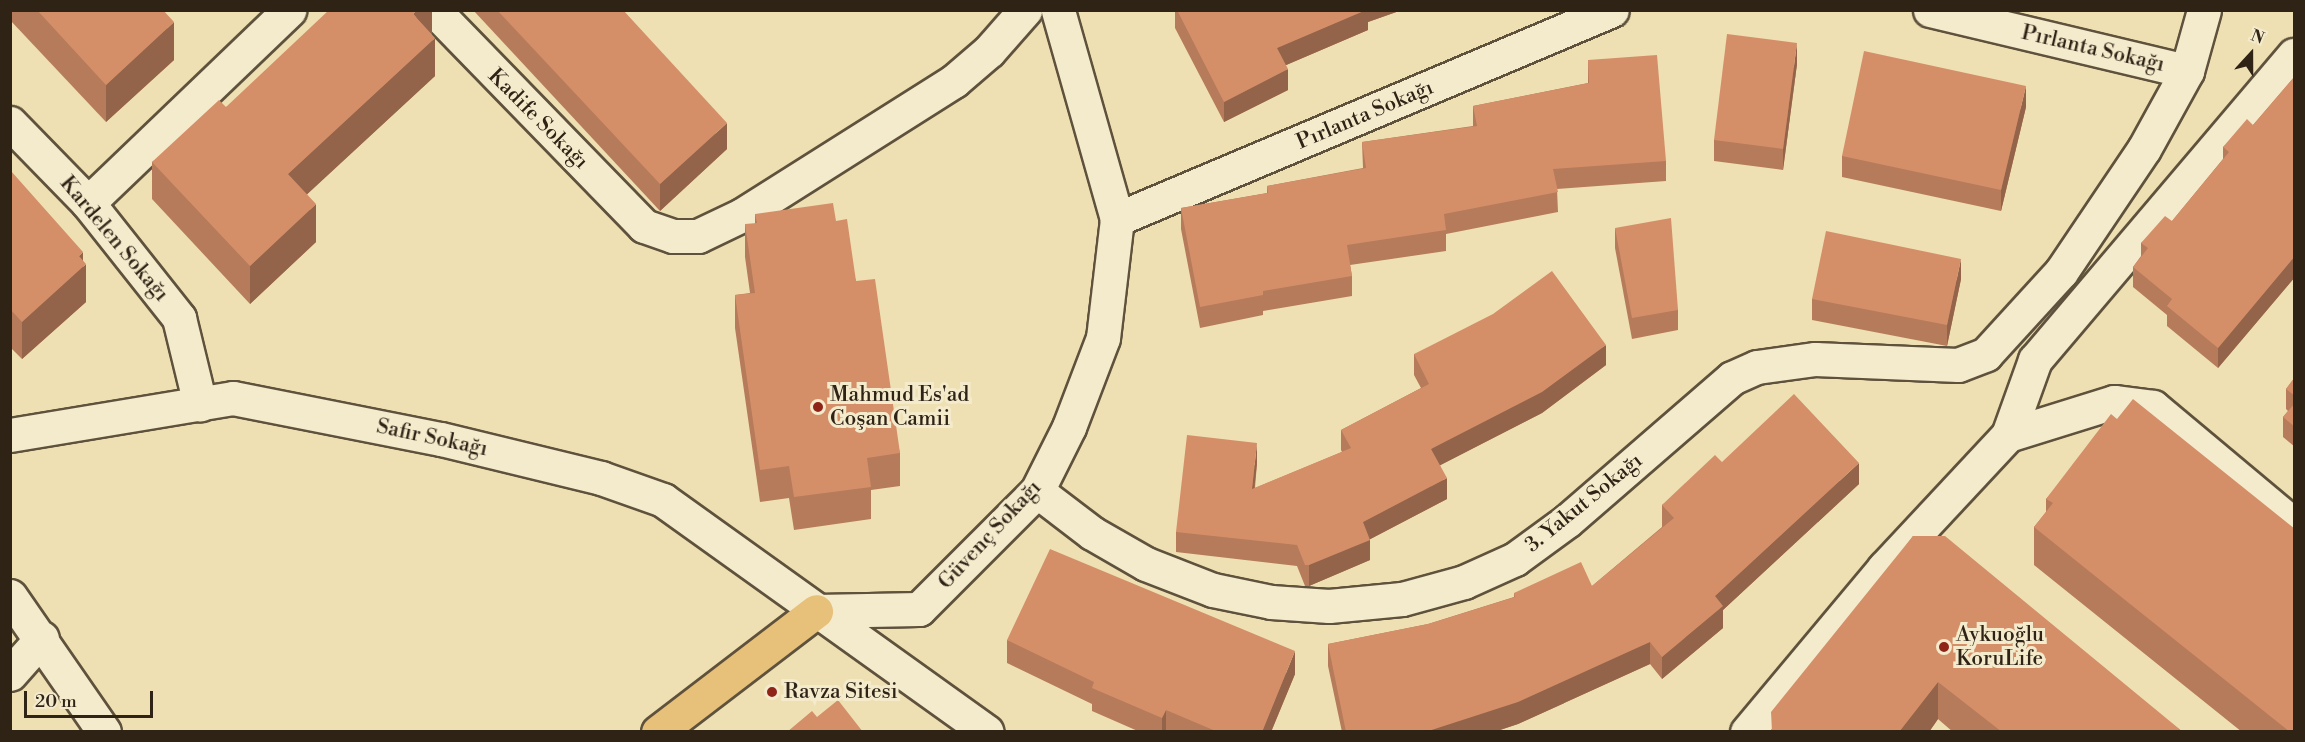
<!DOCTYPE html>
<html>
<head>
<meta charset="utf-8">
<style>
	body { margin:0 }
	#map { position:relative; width:2305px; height:742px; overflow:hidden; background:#eee0b2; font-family:"Libre Bodoni",serif }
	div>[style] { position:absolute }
	.roads { filter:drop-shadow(2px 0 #5f523d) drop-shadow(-2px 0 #5f523d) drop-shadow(0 2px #5f523d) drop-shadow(0 -2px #5f523d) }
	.minor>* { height:33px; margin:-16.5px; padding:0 16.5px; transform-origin:16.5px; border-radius:16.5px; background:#f4ebcd }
	.major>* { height:33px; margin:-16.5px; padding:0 16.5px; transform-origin:16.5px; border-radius:16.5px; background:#e7c079 }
	.wall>* { inset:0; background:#b67b5a }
	.shaded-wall>* { inset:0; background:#94644a }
	.building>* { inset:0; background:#d48f69 }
	.dots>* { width:16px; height:16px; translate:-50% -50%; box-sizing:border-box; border:3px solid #f4ebcd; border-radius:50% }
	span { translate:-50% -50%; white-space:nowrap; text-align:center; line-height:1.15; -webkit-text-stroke:6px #f4ebcd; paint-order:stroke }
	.street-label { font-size:21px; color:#2f2316 }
	.poi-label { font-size:21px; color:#2f2316 }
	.left { translate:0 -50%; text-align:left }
	.frame { position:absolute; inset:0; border:12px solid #2f2316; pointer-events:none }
	.north { position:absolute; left:2221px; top:24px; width:60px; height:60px; -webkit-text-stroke:4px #f4ebcd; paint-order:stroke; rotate:21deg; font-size:16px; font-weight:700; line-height:24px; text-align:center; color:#2f2316 }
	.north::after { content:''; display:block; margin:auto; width:21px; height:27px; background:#2f2316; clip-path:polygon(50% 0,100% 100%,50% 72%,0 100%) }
	.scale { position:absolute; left:24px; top:691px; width:129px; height:27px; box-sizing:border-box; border:3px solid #2f2316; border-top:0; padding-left:8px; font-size:18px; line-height:21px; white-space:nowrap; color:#2f2316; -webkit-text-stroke:4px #f4ebcd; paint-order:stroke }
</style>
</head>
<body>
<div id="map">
	<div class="roads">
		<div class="minor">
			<div style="left:434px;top:10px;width:301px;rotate:45.8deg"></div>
			<div style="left:644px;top:226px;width:31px;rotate:19deg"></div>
			<div style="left:673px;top:236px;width:25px"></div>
			<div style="left:698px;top:236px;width:49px;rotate:-25.5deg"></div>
			<div style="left:742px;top:215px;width:251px;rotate:-32.3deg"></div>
			<div style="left:954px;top:81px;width:46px;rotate:-40.6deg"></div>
			<div style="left:989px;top:51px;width:55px;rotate:-48.7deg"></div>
			<div style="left:1930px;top:10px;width:264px;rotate:13.4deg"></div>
			<div style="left:10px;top:123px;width:112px;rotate:45.7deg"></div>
			<div style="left:88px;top:203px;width:147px;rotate:51.6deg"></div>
			<div style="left:179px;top:318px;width:89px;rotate:76.3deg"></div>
			<div style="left:88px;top:203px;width:279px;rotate:-43.8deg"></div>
			<div style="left:1117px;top:219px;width:537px;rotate:-22.89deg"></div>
			<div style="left:10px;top:435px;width:226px;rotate:-9.4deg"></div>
			<div style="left:233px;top:398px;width:212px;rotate:11.2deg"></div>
			<div style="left:441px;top:439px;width:165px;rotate:13.7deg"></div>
			<div style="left:601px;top:478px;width:66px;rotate:19.5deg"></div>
			<div style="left:663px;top:500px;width:398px;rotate:35.6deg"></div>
			<div style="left:2008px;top:435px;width:80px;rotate:-70.2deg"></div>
			<div style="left:2035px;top:360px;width:400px;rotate:-49.7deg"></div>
			<div style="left:1037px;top:491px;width:69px;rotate:37.4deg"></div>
			<div style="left:1092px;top:533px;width:62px;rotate:29.9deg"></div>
			<div style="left:1146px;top:564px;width:72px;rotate:21.2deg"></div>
			<div style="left:1213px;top:590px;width:59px;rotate:11.7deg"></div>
			<div style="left:1271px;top:602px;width:58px;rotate:3.9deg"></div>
			<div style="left:1329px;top:606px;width:73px;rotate:-5.5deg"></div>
			<div style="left:1402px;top:599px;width:64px;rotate:-15.3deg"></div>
			<div style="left:1464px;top:582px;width:56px;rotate:-24.3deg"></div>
			<div style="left:1515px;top:559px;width:64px;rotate:-36.2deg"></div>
			<div style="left:1567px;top:521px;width:218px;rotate:-40.9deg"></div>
			<div style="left:1732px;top:378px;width:27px;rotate:-24deg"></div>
			<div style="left:1757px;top:367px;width:59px;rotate:-7.9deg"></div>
			<div style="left:1815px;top:359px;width:143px;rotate:2.4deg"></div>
			<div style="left:1958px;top:365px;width:30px;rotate:-21deg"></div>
			<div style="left:1986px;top:354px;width:111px;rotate:-47.6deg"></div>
			<div style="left:2061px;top:272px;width:148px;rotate:-56deg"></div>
			<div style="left:2144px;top:149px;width:89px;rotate:-61.1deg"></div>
			<div style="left:2187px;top:71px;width:63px;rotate:-74.4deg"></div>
			<div style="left:10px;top:596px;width:165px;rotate:55.3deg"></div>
			<div style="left:816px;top:611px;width:103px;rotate:-1.1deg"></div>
			<div style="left:919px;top:609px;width:167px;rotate:-45deg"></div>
			<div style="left:1037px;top:491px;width:72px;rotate:-63.4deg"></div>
			<div style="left:1069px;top:427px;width:95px;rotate:-69.1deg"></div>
			<div style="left:1103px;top:338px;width:120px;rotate:-83.3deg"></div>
			<div style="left:1117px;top:219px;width:217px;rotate:-105.8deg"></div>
			<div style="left:10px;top:674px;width:48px;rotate:-48.4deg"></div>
			<div style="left:1747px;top:732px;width:214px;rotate:-50.1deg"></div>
			<div style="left:1884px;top:568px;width:182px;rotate:-47deg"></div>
			<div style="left:2008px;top:435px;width:111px;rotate:-17.3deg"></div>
			<div style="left:2114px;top:402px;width:39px;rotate:7deg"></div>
			<div style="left:2153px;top:407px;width:184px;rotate:39.9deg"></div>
		</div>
		<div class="major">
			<div style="left:658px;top:732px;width:199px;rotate:-37.4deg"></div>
		</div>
	</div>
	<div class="wall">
		<div style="clip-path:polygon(10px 10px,163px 10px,174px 60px,106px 122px,10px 20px)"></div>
		<div style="clip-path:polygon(432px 10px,432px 35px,435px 76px,307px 194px,316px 242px,250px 304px,152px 199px,152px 162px,226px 107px)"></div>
		<div style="clip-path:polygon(473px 10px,623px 10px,727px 149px,660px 211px)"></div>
		<div style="clip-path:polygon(1175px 10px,1402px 10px,1368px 22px,1368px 30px,1286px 65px,1288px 90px,1224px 122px,1175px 28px)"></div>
		<div style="clip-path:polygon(1588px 60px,1666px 161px,1666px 181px,1557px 189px,1558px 212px,1446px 234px,1446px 251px,1350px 265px,1352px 276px,1352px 296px,1263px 311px,1263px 315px,1200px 328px,1181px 229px,1181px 208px,1267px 193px,1267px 186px,1363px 168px,1362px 142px,1473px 126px,1473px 106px,1588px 83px)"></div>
		<div style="clip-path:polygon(1797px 64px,1783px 170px,1714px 161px,1714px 140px)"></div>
		<div style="clip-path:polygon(2295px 76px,2295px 277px,2218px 368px,2167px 326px,2167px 315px,2133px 287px,2133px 267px,2141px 256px,2141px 243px,2172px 221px,2223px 159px,2223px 147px,2253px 125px)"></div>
		<div style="clip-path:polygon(2026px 107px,2001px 211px,1842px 177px,1842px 156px)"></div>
		<div style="clip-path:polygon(10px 171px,83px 260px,86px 302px,22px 359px,10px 347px)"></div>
		<div style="clip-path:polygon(755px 214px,836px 221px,856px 281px,900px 453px,900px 486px,871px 490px,871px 519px,794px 530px,789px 498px,760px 502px,735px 328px,735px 295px,750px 293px,745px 257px,745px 224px,755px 224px)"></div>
		<div style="clip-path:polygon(1615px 228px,1678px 310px,1678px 330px,1632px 339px,1615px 248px)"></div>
		<div style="clip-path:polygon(1961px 279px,1947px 346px,1812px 320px,1812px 299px)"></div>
		<div style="clip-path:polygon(1414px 354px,1606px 365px,1542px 413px,1440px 465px,1447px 499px,1370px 539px,1370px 560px,1309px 586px,1305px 586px,1297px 566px,1176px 552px,1176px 532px,1257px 463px,1255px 488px,1342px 452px,1341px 450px,1341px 430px,1421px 388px,1414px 375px)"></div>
		<div style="clip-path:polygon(2295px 377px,2295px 447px,2283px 437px,2283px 417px,2288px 411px,2286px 409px,2286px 389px)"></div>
		<div style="clip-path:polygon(2117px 419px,2295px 732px,2242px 732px,2034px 565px,2034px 527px,2046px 512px,2046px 499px)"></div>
		<div style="clip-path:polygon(1722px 462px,1859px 484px,1723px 610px,1723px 628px,1662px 679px,1650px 664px,1518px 724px,1494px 732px,1342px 732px,1328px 666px,1328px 644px,1428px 624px,1514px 597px,1514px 593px,1592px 586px,1662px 527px,1662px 505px)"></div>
		<div style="clip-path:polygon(1913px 536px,2183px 732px,1953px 732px,1938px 719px,1929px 732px,1771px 732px)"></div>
		<div style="clip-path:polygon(1007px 640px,1295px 674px,1271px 732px,1140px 732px,1092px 711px,1092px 704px,1007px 663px)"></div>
	</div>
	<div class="shaded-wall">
		<div style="clip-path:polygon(417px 10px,432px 10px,432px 35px,413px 14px)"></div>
		<div style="clip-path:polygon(1366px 10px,1402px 10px,1368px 22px,1368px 30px,1277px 69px,1277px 48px)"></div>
		<div style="clip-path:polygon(174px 22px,174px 60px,106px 122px,106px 85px)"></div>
		<div style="clip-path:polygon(435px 38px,435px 76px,288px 212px,288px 174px)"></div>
		<div style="clip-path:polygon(1797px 43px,1797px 64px,1783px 170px,1783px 149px)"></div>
		<div style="clip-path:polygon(1288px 69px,1288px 90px,1224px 122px,1224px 102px)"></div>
		<div style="clip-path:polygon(2026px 86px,2026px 107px,2001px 211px,2001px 190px)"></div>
		<div style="clip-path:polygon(727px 123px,727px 149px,660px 211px,660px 184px)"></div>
		<div style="clip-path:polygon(316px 204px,316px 242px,250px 304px,250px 266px)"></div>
		<div style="clip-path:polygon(83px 252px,83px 267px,86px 264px,86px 302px,22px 359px,22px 322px,79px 256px)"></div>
		<div style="clip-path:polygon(2295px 256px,2295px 277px,2218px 368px,2218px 348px)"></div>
		<div style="clip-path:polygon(1961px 259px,1961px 279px,1947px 346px,1947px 325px)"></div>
		<div style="clip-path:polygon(1606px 345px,1606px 365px,1542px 413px,1431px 470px,1431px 449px)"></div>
		<div style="clip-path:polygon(1257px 443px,1257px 463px,1252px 509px,1252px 489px)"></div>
		<div style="clip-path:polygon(1859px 463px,1859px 484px,1723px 610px,1723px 628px,1662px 679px,1662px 657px,1715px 596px)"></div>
		<div style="clip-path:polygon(1447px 478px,1447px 499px,1363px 543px,1370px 540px,1370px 560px,1309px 586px,1309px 565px,1363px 522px)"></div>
		<div style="clip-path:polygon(1650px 642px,1650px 664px,1518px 724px,1494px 732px,1425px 732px)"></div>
		<div style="clip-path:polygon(1295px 651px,1295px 674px,1271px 732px,1262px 732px)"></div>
		<div style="clip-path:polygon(1938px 682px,1938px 719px,1929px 732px,1899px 732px)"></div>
		<div style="clip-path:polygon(1166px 710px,1166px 732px,1162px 732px,1162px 718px)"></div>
	</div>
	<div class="building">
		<div style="clip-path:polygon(37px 10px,163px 10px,174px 22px,106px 85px)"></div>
		<div style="clip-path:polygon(329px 10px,417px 10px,413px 14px,435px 38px,288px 174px,316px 204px,250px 266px,152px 162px,219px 100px,226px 107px)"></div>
		<div style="clip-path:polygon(497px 10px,623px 10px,727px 123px,660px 184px)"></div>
		<div style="clip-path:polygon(1177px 10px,1366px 10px,1277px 48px,1288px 69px,1224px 102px)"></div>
		<div style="clip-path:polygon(1727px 34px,1797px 43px,1783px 149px,1714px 140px)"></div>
		<div style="clip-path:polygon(1864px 51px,2026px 86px,2001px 190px,1842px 156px)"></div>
		<div style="clip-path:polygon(1657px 55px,1666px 161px,1553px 169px,1558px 192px,1444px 214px,1446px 230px,1347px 245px,1352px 276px,1263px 291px,1263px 295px,1200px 307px,1181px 208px,1268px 193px,1267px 186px,1366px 168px,1362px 142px,1477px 126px,1473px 106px,1589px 83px,1588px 60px)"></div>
		<div style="clip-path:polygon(2295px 76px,2295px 256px,2218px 348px,2167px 306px,2172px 299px,2133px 267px,2148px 248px,2141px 243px,2165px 216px,2172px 221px,2229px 152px,2223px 147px,2247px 119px,2253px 125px)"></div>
		<div style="clip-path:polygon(11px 171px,83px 252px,79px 256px,86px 264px,22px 322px,10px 309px)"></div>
		<div style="clip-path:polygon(833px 203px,836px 221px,847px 219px,856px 281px,875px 279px,900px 453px,867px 458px,871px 487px,794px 497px,789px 466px,760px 470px,735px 295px,755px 293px,745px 224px,757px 223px,755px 214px)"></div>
		<div style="clip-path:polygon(1671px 218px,1678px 310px,1632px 318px,1615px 228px)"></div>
		<div style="clip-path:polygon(1826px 231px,1961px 259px,1947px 325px,1812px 299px)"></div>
		<div style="clip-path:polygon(1552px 271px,1606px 345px,1542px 392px,1431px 449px,1447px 478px,1363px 522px,1370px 540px,1309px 565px,1305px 565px,1297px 545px,1176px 532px,1187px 435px,1257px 443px,1252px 489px,1351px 448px,1341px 430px,1429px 384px,1414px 354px,1493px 314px)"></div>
		<div style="clip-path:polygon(2295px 377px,2295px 396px,2286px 389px)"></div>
		<div style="clip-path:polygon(1794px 394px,1859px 463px,1715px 596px,1723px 606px,1662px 657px,1650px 642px,1518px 702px,1425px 732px,1346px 732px,1328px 644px,1428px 624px,1515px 597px,1514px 593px,1581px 562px,1592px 586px,1674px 518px,1662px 505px,1715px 455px,1722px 462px)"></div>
		<div style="clip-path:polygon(2133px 399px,2295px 529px,2295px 732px,2290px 732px,2034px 527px,2053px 503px,2046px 499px,2082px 452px,2111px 414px,2117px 419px)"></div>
		<div style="clip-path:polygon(2295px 403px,2295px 427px,2283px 417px)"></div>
		<div style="clip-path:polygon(1913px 536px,1945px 536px,2183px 732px,2002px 732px,1938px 682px,1899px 732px,1772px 732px,1771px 712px)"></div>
		<div style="clip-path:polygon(1050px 549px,1295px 651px,1262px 732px,1218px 732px,1166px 710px,1162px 718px,1092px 688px,1094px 682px,1007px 640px)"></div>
		<div style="clip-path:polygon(838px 700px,863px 732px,787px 732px,812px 711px,817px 717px)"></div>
	</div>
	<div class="dots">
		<div style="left:818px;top:407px;background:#8f2418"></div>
		<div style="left:1944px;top:647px;background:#8f2418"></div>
		<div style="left:772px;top:692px;background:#8f2418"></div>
	</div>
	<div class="street-label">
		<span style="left:2093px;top:49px;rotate:13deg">Pırlanta Sokağı</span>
		<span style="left:1365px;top:115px;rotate:-23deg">Pırlanta Sokağı</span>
		<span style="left:538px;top:119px;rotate:45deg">Kadife Sokağı</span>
		<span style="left:114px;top:239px;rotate:50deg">Kardelen Sokağı</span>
		<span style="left:432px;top:438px;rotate:12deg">Safir Sokağı</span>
		<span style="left:1584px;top:503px;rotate:-39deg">3. Yakut Sokağı</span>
		<span style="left:990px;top:535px;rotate:-47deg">Güvenç Sokağı</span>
	</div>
	<div class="poi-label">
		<span class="left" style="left:830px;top:407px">Mahmud Es'ad<br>Coşan Camii</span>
		<span class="left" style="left:1956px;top:647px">Aykuoğlu<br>KoruLife</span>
		<span class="left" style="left:784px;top:692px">Ravza Sitesi</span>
	</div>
	<div class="frame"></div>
	<div class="north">N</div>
	<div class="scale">20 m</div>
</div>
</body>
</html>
